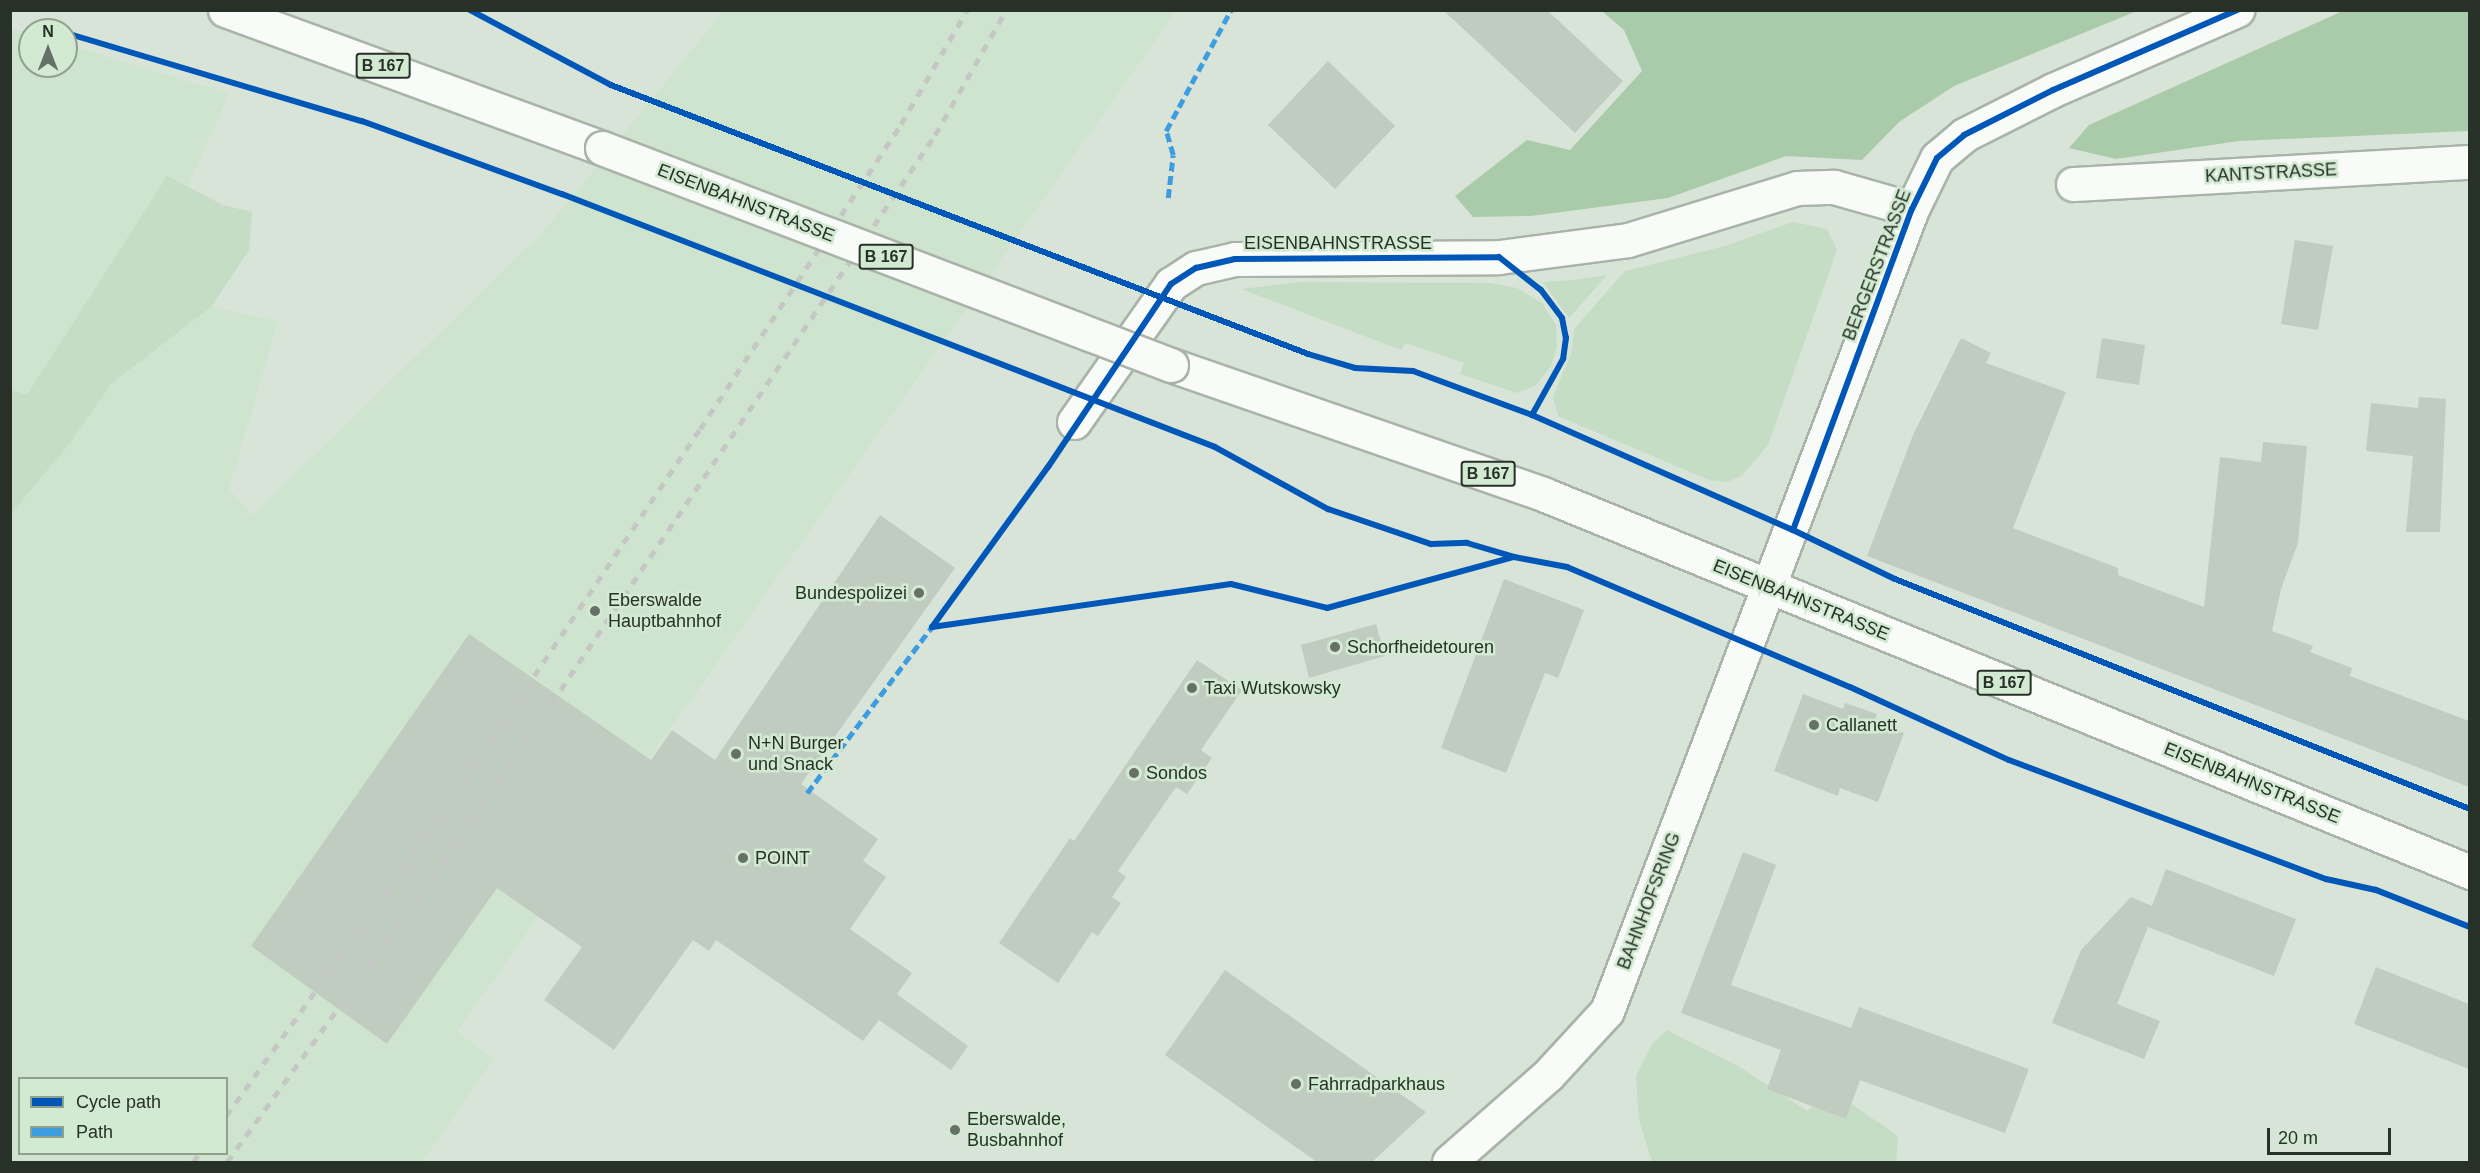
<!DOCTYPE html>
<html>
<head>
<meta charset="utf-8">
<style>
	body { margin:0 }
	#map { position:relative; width:2480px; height:1173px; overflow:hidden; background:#d8e4d8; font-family:Arial,sans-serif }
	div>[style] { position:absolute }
	.built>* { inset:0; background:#cee4ce }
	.green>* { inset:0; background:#c4ddc4 }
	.forest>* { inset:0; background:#aacbaa }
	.building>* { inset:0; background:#c1ccc1 }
	.roads { filter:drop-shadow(2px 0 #a9b3a9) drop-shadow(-2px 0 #a9b3a9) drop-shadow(0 2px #a9b3a9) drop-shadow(0 -2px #a9b3a9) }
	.street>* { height:33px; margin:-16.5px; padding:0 16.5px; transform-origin:16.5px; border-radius:16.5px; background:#f9fbf9 }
	.primary>* { height:33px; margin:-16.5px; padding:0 16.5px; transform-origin:16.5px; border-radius:16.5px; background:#f9fbf9 }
	.rail>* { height:4.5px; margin-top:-2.25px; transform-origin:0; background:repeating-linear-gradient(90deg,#c4c7c4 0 8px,transparent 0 16px) }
	.bridges { filter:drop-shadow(2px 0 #a9b3a9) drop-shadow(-2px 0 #a9b3a9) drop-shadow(0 2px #a9b3a9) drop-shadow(0 -2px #a9b3a9) }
	.primary-bridge>* { height:33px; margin:-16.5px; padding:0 16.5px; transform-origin:16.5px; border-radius:16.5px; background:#f9fbf9 }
	.quiet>* { height:4.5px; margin-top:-2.25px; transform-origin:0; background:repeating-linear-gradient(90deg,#3d9de0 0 9px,transparent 0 13.5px) }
	.cycleway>* { height:6px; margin:-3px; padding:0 3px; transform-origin:3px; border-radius:3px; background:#0057b8 }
	.dots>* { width:16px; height:16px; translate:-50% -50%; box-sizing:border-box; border:3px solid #d3ead2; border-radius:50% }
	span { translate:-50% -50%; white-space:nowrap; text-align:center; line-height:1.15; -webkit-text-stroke:5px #d3ead2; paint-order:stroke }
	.shield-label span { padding:2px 4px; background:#d3ead2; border:2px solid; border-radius:4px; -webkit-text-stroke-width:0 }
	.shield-label { font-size:16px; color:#283128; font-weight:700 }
	.street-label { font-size:18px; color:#283128 }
	.poi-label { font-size:18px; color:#283128 }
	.right { translate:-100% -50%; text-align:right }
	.left { translate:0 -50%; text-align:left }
	.frame { position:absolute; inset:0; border:12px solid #283128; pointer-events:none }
	.legend { position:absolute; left:18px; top:1077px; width:210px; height:78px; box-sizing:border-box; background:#d3ead2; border:2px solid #8fa08e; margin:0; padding:8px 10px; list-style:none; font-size:18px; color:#283128 }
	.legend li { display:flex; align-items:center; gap:12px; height:30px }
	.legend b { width:30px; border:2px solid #8fa08e }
	.north { position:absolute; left:18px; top:18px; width:60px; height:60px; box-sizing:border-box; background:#d3ead2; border:2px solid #8fa08e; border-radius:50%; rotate:0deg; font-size:16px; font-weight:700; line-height:24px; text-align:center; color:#283128 }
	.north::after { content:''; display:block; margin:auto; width:21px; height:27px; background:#667066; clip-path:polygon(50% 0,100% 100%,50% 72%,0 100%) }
	.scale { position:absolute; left:2267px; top:1128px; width:124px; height:27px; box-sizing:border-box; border:3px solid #283128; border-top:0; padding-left:8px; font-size:18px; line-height:21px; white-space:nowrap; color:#283128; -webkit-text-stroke:4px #d3ead2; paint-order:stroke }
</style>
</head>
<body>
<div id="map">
	<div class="built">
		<div style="clip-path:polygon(evenodd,724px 11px,1176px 11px,457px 1032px,494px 1059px,422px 1162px,11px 1162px,11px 514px,70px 443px,112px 383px,211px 307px,278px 321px,229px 489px,253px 515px,543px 232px,724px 11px,20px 1078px,226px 1078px,226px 1154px,20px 1154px,20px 1078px)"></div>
		<div style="clip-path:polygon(10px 28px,30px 34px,30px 66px,66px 66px,66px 44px,229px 94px,187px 187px,167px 177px,27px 395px,10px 390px)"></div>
	</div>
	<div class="green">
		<div style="clip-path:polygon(167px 176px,223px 205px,252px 212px,249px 250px,211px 307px,112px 383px,70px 443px,11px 514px,11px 390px,27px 395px)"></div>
		<div style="clip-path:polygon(1793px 222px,1827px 229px,1837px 250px,1768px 445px,1742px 476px,1727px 482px,1709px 480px,1558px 416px,1553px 397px,1571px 354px,1574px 329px,1625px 271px,1725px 246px)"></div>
		<div style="clip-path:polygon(1607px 275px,1569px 318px,1543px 282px,1574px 280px)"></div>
		<div style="clip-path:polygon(1300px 282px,1490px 283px,1517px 288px,1542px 303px,1556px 325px,1557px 347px,1551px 366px,1535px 386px,1517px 393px,1460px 374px,1464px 363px,1406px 343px,1401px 350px,1241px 289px)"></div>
		<div style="clip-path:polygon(1667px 1030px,1738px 1066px,1807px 1111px,1833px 1091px,1898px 1136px,1896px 1162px,1652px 1162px,1639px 1120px,1636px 1076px,1652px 1044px)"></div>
	</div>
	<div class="forest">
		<div style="clip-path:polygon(2345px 10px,2469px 11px,2469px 131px,2239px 141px,2116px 159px,2069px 148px,2089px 125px)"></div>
		<div style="clip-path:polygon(1602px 11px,2137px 11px,1954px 86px,1899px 122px,1862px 160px,1786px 156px,1668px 198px,1531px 216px,1473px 217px,1455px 196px,1527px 140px,1570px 150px,1642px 71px,1624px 30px)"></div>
	</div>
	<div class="building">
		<div style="clip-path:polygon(1443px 10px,1547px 10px,1623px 81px,1575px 133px)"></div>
		<div style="clip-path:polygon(1328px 61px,1395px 126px,1335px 189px,1268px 125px)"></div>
		<div style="clip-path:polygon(2295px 240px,2333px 246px,2318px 330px,2281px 324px)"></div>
		<div style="clip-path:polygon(1961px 338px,1991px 353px,1986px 363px,2066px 392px,2013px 528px,2118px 568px,2118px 575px,2204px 607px,2220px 457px,2261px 462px,2263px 442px,2307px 446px,2298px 543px,2281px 589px,2272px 631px,2313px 646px,2310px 652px,2352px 668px,2350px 676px,2469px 721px,2469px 787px,1867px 556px,1913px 435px)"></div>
		<div style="clip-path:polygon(2102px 338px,2145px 345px,2139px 385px,2096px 378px)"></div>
		<div style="clip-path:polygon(2419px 397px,2446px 399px,2440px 532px,2406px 532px,2413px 456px,2366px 451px,2371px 403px,2418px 408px)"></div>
		<div style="clip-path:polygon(880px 515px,955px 568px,801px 784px,878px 839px,863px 861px,886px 877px,850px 929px,912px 973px,897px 994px,968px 1046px,951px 1070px,879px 1020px,863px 1041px,716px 940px,709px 951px,693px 940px,614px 1050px,544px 1000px,582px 947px,497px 888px,387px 1044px,251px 946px,469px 634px,651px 760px,672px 730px,715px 760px)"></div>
		<div style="clip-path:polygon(1504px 579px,1584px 610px,1558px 678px,1545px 673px,1506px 773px,1441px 748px)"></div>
		<div style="clip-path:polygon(1376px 624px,1385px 656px,1309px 678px,1301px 645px)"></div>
		<div style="clip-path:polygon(1197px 660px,1242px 690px,1201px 750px,1212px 758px,1187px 794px,1176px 787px,1118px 871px,1126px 877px,1112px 897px,1121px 903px,1098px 936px,1092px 932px,1058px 983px,999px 943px,1070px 838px,1074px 841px)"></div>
		<div style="clip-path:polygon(1803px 694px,1843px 709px,1845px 703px,1877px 714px,1874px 722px,1904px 733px,1878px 802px,1840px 788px,1838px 796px,1774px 771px)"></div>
		<div style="clip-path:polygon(1743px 852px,1776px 865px,1731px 985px,1851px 1028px,1859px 1007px,2029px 1069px,2005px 1133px,1860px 1080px,1846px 1119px,1767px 1089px,1781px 1050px,1681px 1013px)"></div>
		<div style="clip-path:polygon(2166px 869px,2296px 919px,2274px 976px,2148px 927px,2117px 1004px,2160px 1021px,2144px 1059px,2052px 1023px,2081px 950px,2131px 897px,2152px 906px)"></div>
		<div style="clip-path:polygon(2376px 967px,2469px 1004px,2469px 1069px,2354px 1024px)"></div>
		<div style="clip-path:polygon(1225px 970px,1426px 1112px,1372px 1162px,1317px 1162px,1165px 1055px)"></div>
	</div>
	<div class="roads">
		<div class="street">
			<div style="left:2073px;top:184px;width:398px;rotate:-3.2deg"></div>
			<div style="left:1074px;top:422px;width:169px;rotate:-54.9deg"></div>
			<div style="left:1171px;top:284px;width:30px;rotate:-33deg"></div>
			<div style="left:1196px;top:268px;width:40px;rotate:-13deg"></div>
			<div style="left:1235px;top:259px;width:264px;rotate:-0.4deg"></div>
			<div style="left:1499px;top:257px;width:130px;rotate:-7.5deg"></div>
			<div style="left:1628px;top:240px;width:177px;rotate:-17.1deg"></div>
			<div style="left:1797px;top:188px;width:37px;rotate:-2deg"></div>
			<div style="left:1834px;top:187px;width:81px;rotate:15.8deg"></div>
			<div style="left:1449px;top:1162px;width:132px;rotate:-41.3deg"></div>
			<div style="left:1548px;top:1075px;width:87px;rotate:-47.3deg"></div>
			<div style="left:1607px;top:1011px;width:858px;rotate:-69.18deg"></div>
			<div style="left:1912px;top:209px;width:57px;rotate:-63.9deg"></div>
			<div style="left:1937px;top:158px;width:35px;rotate:-40deg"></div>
			<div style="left:1964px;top:135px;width:100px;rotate:-26.8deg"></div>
			<div style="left:2053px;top:90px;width:201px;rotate:-23.5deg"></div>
		</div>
		<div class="primary">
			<div style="left:225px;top:10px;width:401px;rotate:20.1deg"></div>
			<div style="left:1171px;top:365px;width:394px;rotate:19.1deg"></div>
			<div style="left:1543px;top:494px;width:1001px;rotate:22.18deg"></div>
		</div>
	</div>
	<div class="rail">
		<div style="left:226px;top:1116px;width:345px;rotate:-54.4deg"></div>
		<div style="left:427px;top:835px;width:489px;rotate:-56.1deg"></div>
		<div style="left:700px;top:429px;width:365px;rotate:-56.6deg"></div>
		<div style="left:901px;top:124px;width:132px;rotate:-59.9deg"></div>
		<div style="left:193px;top:1162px;width:10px;rotate:-53deg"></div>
		<div style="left:227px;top:1162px;width:386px;rotate:-54.2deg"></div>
		<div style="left:453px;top:849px;width:861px;rotate:-55.98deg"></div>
		<div style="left:935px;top:135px;width:144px;rotate:-60.4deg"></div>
	</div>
	<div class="bridges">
		<div class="primary-bridge">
			<div style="left:602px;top:148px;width:609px;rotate:20.88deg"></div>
		</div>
	</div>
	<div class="quiet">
		<div style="left:1168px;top:198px;width:43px;rotate:-83.4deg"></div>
		<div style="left:1173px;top:155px;width:25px;rotate:-106deg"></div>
		<div style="left:1166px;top:131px;width:137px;rotate:-61.8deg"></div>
		<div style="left:807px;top:793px;width:211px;rotate:-53.1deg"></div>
	</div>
	<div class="cycleway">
		<div style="left:470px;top:10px;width:160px;rotate:28deg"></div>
		<div style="left:611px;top:85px;width:747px;rotate:21.1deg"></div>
		<div style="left:1308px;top:354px;width:49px;rotate:16.6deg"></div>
		<div style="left:1355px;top:368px;width:58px;rotate:3deg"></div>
		<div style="left:1413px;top:371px;width:127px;rotate:20.3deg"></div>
		<div style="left:1532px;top:415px;width:285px;rotate:23.8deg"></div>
		<div style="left:1793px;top:530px;width:113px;rotate:25.7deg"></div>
		<div style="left:1895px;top:579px;width:619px;rotate:21.8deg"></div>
		<div style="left:66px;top:33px;width:309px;rotate:16.6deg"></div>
		<div style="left:362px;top:121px;width:213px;rotate:20.1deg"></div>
		<div style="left:562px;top:194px;width:700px;rotate:21.18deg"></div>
		<div style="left:1215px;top:447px;width:129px;rotate:28.8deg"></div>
		<div style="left:1328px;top:509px;width:109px;rotate:18.8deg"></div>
		<div style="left:1431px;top:544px;width:36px;rotate:-2deg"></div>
		<div style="left:1467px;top:543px;width:49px;rotate:16.6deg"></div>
		<div style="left:1514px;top:557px;width:54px;rotate:10.7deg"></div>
		<div style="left:1567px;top:567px;width:307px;rotate:23deg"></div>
		<div style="left:1850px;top:687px;width:175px;rotate:24.7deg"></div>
		<div style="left:2009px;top:760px;width:339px;rotate:20.6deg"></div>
		<div style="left:2326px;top:879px;width:51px;rotate:12.4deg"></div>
		<div style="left:2376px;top:890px;width:101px;rotate:21.5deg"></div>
		<div style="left:1793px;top:530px;width:342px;rotate:-69.7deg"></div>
		<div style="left:1912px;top:209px;width:57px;rotate:-63.9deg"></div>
		<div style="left:1937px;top:158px;width:35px;rotate:-40deg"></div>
		<div style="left:1964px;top:135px;width:100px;rotate:-26.8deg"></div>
		<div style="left:2053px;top:90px;width:201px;rotate:-23.5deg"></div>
		<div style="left:932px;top:627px;width:198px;rotate:-54.1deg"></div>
		<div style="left:1048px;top:467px;width:220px;rotate:-56.1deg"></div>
		<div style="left:1171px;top:284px;width:30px;rotate:-33deg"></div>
		<div style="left:1196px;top:268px;width:40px;rotate:-13deg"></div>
		<div style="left:1235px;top:259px;width:264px;rotate:-0.4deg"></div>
		<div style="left:1499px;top:257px;width:53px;rotate:38.2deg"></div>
		<div style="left:1541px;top:290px;width:35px;rotate:53deg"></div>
		<div style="left:1562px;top:318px;width:20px;rotate:79deg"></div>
		<div style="left:1566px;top:338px;width:21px;rotate:98deg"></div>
		<div style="left:1563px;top:359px;width:64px;rotate:119deg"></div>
		<div style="left:932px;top:627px;width:302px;rotate:-8.2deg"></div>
		<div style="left:1231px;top:584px;width:99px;rotate:14deg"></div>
		<div style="left:1327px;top:608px;width:193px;rotate:-15.3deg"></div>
	</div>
	<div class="dots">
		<div style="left:919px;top:593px;background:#667066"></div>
		<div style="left:595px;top:611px;background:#667066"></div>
		<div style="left:1335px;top:647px;background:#667066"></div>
		<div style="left:1192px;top:688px;background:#667066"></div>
		<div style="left:1814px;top:725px;background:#667066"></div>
		<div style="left:736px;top:754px;background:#667066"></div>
		<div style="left:1134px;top:773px;background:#667066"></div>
		<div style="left:743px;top:858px;background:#667066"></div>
		<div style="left:1296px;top:1084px;background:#667066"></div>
		<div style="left:955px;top:1130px;background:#667066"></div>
	</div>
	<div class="shield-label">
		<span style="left:383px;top:66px">B 167</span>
		<span style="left:886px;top:257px">B 167</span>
		<span style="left:1488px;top:474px">B 167</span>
		<span style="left:2004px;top:683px">B 167</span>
	</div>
	<div class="street-label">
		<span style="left:2271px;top:173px;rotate:-3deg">KANTSTRASSE</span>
		<span style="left:746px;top:203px;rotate:21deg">EISENBAHNSTRASSE</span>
		<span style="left:1338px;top:243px">EISENBAHNSTRASSE</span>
		<span style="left:1877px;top:265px;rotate:-69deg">BERGERSTRASSE</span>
		<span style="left:1801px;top:600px;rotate:22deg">EISENBAHNSTRASSE</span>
		<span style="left:2252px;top:783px;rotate:22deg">EISENBAHNSTRASSE</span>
		<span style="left:1649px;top:901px;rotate:-69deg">BAHNHOFSRING</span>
	</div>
	<div class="poi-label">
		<span class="right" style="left:907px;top:593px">Bundespolizei</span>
		<span class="left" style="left:608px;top:611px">Eberswalde<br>Hauptbahnhof</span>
		<span class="left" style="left:1347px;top:647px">Schorfheidetouren</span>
		<span class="left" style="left:1204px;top:688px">Taxi Wutskowsky</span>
		<span class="left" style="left:1826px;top:725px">Callanett</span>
		<span class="left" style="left:748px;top:754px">N+N Burger<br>und Snack</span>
		<span class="left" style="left:1146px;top:773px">Sondos</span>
		<span class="left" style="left:755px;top:858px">POINT</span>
		<span class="left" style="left:1308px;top:1084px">Fahrradparkhaus</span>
		<span class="left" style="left:967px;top:1130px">Eberswalde,<br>Busbahnhof</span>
	</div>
	<div class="frame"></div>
	<ul class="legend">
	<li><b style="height:8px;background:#0057b8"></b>Cycle path</li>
	<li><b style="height:8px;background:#3d9de0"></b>Path</li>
	</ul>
	<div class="north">N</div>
	<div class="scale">20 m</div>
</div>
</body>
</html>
